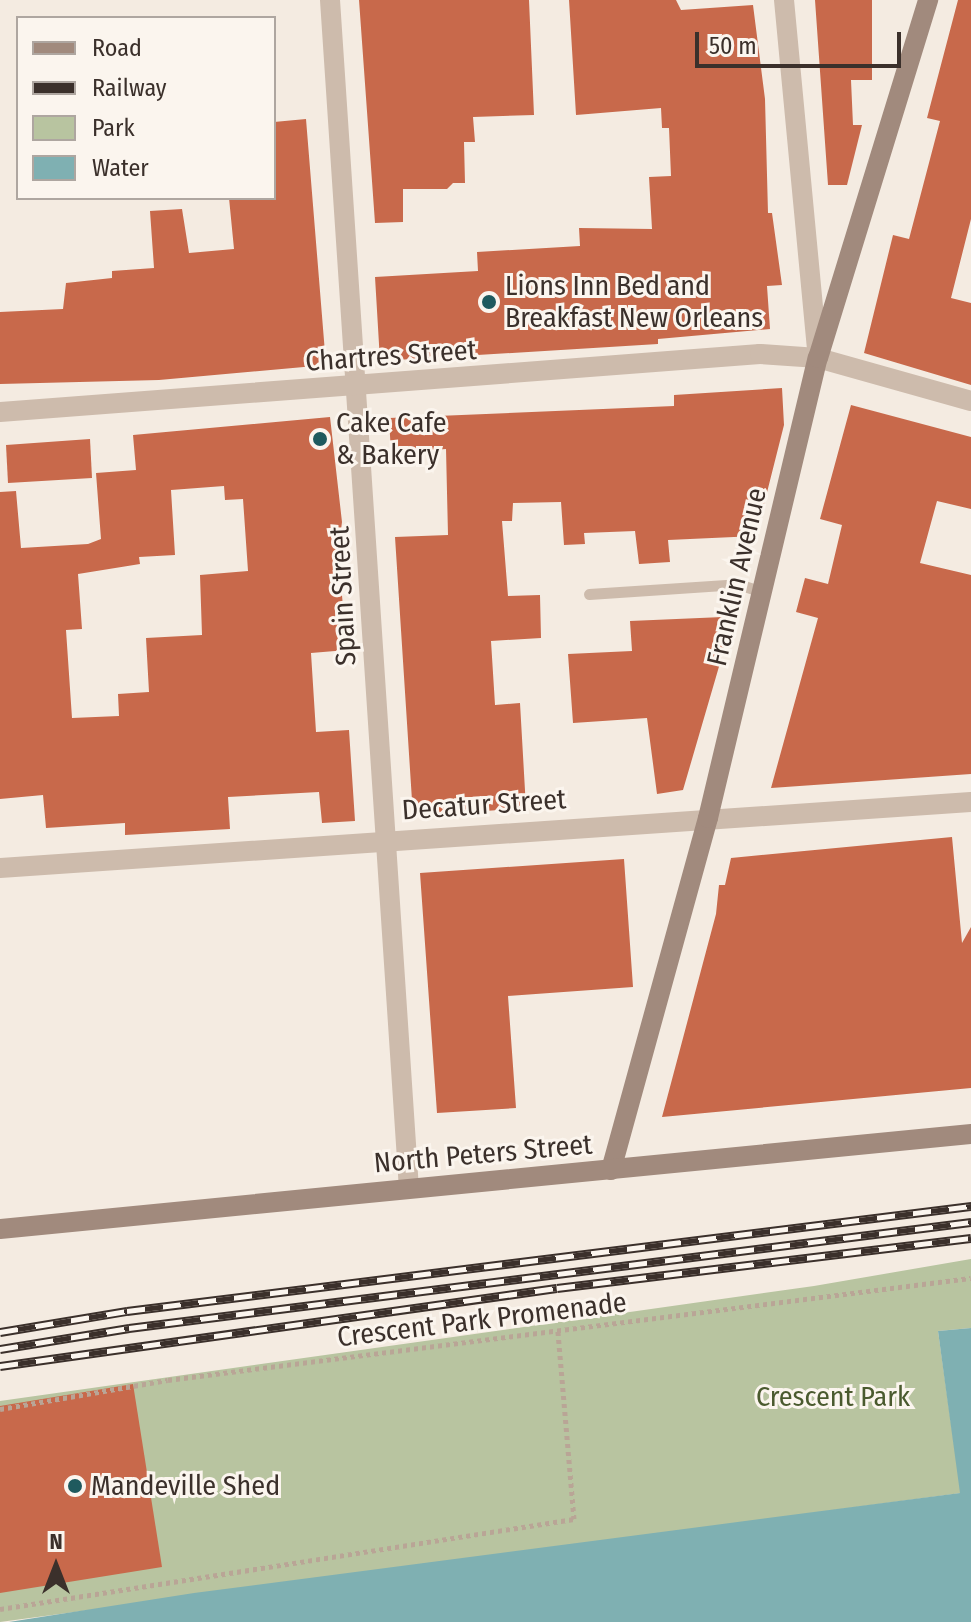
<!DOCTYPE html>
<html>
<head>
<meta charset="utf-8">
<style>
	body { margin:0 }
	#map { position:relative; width:971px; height:1622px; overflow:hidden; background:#f4ebe1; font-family:"Fira Sans Condensed",sans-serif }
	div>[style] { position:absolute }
	.green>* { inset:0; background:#b8c4a0 }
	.water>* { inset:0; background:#7fb0b2 }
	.building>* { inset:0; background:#c8694b }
	.path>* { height:5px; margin-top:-2.5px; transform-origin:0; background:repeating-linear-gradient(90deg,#b9a596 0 4px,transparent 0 8px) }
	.lane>* { height:11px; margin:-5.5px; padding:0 5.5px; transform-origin:5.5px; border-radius:5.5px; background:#cdbbac }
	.street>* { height:20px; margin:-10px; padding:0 10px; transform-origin:10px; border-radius:10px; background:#cdbbac }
	.secondary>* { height:20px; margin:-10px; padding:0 10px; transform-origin:10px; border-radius:10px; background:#a18a7d }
	.rail>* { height:9px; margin-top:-4.5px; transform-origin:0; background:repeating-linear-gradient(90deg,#fbf5ee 0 18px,#3b302b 0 36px); box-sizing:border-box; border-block:2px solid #3b302b }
	.dots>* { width:22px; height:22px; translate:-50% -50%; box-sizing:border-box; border:4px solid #fbf5ee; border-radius:50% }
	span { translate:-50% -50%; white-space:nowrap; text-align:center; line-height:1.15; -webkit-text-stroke:6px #fbf5ee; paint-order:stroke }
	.poi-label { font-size:28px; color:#3b302b }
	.left { translate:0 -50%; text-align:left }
	.street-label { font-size:28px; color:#3b302b }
	.park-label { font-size:28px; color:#4a5a2e }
	.legend { position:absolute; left:16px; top:16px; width:260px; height:184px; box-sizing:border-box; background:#fbf5ee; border:2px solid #aea6a0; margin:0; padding:10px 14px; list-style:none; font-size:24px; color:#3b302b }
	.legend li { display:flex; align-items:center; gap:16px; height:40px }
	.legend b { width:40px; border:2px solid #aea6a0 }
	.north { position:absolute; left:16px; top:1526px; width:80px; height:80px; -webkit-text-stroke:6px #fbf5ee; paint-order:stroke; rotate:0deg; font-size:22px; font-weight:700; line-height:32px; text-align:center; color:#3b302b }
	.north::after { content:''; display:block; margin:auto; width:28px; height:36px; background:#3b302b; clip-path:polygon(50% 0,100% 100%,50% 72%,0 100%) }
	.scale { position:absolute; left:695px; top:32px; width:206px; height:36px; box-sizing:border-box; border:4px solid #3b302b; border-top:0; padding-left:10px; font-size:24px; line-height:28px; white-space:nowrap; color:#3b302b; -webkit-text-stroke:6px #fbf5ee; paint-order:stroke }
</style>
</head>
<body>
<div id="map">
	<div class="green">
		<div style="clip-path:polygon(971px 1259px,971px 1328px,938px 1331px,961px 1493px,0 1622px,0 1401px,814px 1286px)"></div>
	</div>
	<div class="water">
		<div style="clip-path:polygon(971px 1328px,971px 1622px,9px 1622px,194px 1593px,960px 1493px,938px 1331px)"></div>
	</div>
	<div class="building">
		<div style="clip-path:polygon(359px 0,529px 0,534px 115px,473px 117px,475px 142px,464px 142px,465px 183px,453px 183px,447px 189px,403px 189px,403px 222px,375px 223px)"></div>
		<div style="clip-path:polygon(569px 0,676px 0,681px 10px,753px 5px,765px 99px,768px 213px,772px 213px,782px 285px,767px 286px,770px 329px,658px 339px,658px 344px,380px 361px,375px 277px,478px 271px,477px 252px,580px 246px,579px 228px,652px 229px,649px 177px,671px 176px,669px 128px,662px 128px,661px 108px,576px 115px)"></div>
		<div style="clip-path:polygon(815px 0,872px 0,872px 80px,851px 80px,853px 125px,862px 125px,847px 185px,828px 185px)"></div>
		<div style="clip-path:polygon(958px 0,971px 0,971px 219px,951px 298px,971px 303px,971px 385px,864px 353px,893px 235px,909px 239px,940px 121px,927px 118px)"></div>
		<div style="clip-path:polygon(306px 119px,326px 365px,159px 380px,0 384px,0 312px,63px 309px,66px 283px,112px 278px,112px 271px,154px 268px,150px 211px,182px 209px,189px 253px,234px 249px,229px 198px,274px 198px,274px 122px)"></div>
		<div style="clip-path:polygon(782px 388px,784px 425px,756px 536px,668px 540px,670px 562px,639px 564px,635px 531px,584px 533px,585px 544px,564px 545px,561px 502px,513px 503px,512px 521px,502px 521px,508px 596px,540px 595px,541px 638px,491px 641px,495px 705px,520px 703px,526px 808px,413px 816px,395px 537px,448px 535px,446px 449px,391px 453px,389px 418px,674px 406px,674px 395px)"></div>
		<div style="clip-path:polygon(851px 405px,971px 437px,971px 509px,937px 501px,920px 563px,971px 575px,971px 774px,771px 788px,818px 618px,796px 612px,805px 578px,828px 584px,842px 525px,820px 519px)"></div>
		<div style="clip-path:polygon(evenodd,330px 417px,342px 522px,338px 552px,347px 650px,311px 653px,316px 732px,349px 730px,355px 821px,322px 823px,319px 792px,228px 797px,230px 829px,125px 835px,125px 823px,46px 828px,43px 795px,0 799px,0 492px,16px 491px,21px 548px,88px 544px,101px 539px,96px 473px,136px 470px,133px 435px,330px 417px,224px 486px,225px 500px,243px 499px,248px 571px,200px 575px,202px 635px,146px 638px,149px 692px,118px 694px,119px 716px,72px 718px,66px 630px,82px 629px,78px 574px,140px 564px,139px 557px,175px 555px,171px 490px,224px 486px)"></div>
		<div style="clip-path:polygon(90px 439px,92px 478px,8px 483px,6px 445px)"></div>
		<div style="clip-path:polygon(723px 617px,725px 646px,683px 790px,657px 794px,647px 718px,573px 723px,568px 654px,632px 651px,630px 621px)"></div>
		<div style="clip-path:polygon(952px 837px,962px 943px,971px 927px,971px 1088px,662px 1117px,716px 914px,719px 885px,725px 885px,731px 858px)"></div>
		<div style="clip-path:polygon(624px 859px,633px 987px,508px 996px,516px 1108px,437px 1113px,420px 873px)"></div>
		<div style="clip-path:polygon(133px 1384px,162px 1567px,0 1593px,0 1406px)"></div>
	</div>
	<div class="path">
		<div style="left:0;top:1409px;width:170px;rotate:-9.8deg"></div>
		<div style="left:168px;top:1380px;width:809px;rotate:-7.24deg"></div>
		<div style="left:0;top:1609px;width:581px;rotate:-8.91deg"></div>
		<div style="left:574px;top:1519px;width:189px;rotate:-94.9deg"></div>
	</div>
	<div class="lane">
		<div style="left:589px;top:594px;width:149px;rotate:-3.8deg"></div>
		<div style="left:738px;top:584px;width:25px;rotate:18deg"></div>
	</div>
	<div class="street">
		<div style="left:330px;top:0;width:1191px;rotate:86.2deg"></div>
		<div style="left:784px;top:0;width:360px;rotate:84.6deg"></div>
		<div style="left:0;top:412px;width:762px;rotate:-4.36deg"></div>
		<div style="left:760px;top:354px;width:58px;rotate:3.9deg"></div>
		<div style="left:818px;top:358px;width:159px;rotate:15.7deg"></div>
		<div style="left:0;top:868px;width:973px;rotate:-3.89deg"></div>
	</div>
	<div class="secondary">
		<div style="left:611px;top:1170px;width:365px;rotate:-74.6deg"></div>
		<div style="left:708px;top:818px;width:473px;rotate:-76.6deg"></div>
		<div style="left:818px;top:358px;width:375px;rotate:-72.9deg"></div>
		<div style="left:0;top:1229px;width:976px;rotate:-5.59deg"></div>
	</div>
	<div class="rail">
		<div style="left:0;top:1332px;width:129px;rotate:-9.4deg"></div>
		<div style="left:127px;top:1311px;width:851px;rotate:-7.09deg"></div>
		<div style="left:0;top:1349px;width:131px;rotate:-9.2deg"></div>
		<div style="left:129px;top:1328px;width:849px;rotate:-7.18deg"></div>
		<div style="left:0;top:1366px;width:562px;rotate:-7.97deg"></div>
		<div style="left:557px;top:1288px;width:417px;rotate:-6.9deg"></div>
	</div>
	<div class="dots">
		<div style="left:489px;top:302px;background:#1f5a5e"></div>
		<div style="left:320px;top:439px;background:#1f5a5e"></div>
		<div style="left:75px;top:1486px;background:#1f5a5e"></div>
	</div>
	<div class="poi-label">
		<span class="left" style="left:505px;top:302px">Lions Inn Bed and<br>Breakfast New Orleans</span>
		<span class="left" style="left:336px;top:439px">Cake Cafe<br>&amp; Bakery</span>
		<span class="left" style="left:91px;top:1486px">Mandeville Shed</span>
	</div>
	<div class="street-label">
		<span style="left:391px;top:356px;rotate:-4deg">Chartres Street</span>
		<span style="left:737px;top:577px;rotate:-77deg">Franklin Avenue</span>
		<span style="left:343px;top:596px;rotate:-93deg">Spain Street</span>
		<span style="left:484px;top:805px;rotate:-4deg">Decatur Street</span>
		<span style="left:483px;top:1154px;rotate:-5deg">North Peters Street</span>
		<span style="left:482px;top:1320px;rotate:-7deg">Crescent Park Promenade</span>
	</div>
	<div class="park-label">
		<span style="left:833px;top:1397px">Crescent Park</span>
	</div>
	<ul class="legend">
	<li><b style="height:10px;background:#a18a7d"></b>Road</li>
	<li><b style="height:10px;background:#3b302b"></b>Railway</li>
	<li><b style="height:22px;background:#b8c4a0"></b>Park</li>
	<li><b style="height:22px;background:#7fb0b2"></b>Water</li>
	</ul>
	<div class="north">N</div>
	<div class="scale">50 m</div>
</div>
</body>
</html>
